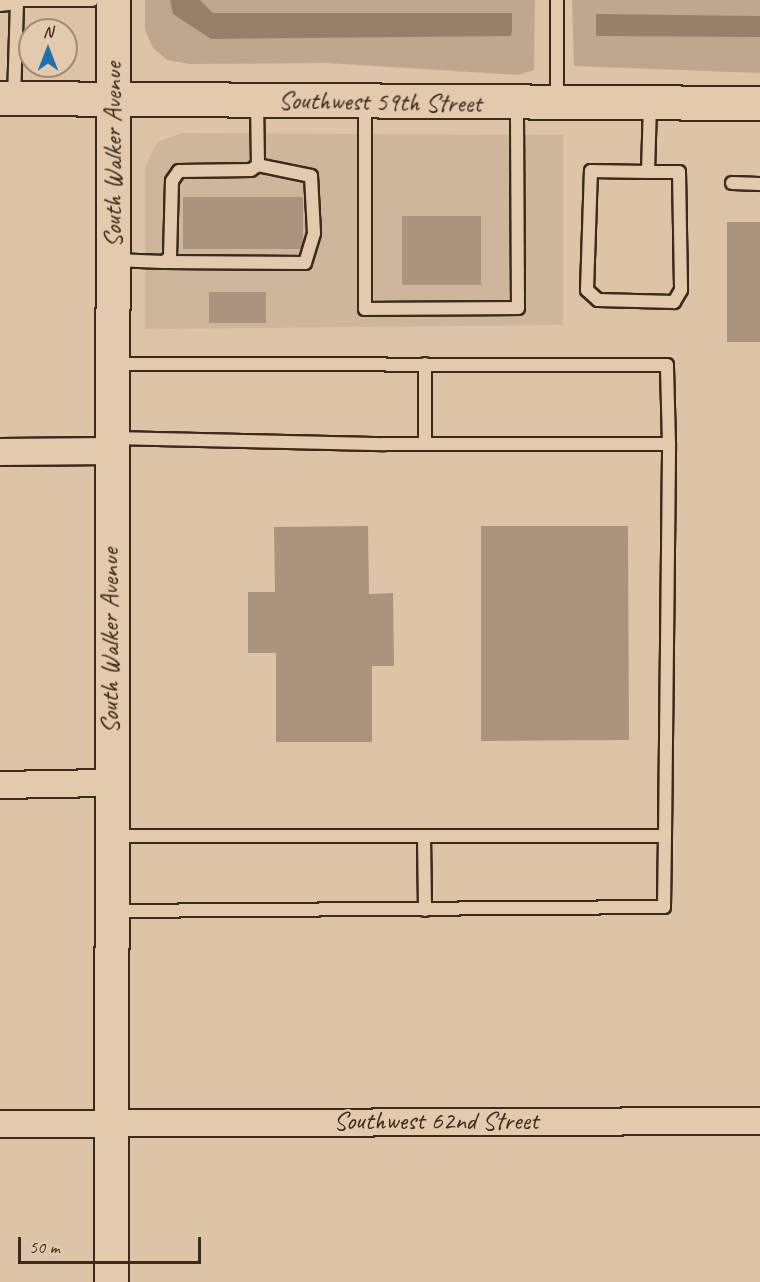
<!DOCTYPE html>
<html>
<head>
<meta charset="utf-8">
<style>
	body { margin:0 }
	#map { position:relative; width:760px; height:1282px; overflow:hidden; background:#ddc4a6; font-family:Caveat,sans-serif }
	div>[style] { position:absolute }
	.built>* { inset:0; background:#ceb69a }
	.green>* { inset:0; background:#bfa78d }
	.water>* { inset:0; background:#96806a }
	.building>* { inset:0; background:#aa947d }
	.roads { filter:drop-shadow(2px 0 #3b2a1e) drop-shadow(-2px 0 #3b2a1e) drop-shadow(0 2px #3b2a1e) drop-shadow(0 -2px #3b2a1e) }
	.service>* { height:12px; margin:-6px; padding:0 6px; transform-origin:6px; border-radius:6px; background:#e4caac }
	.minor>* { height:26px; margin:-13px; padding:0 13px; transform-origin:13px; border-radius:13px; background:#e4caac }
	.secondary>* { height:33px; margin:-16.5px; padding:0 16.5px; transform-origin:16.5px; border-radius:16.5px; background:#e4caac }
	span { translate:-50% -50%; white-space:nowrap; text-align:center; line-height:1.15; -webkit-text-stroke:5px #e4caac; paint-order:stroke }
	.street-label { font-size:26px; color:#3b2a1e }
	.north { position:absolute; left:18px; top:18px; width:60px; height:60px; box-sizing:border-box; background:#e4caac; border:2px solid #a08a73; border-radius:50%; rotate:0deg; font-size:16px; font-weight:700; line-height:24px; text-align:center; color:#3b2a1e }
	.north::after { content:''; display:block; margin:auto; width:21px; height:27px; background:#1f6fb2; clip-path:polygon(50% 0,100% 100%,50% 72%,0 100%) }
	.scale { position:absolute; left:18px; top:1237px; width:183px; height:27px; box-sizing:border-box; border:3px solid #3b2a1e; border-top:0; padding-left:8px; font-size:18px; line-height:21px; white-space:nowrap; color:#3b2a1e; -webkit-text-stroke:4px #e4caac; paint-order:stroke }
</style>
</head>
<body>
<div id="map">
	<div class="built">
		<div style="clip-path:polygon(182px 133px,563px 135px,563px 325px,145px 329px,145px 167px,157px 142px)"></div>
	</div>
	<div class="green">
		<div style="clip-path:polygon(145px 0,535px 0,534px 70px,518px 75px,327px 63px,189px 64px,167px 60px,153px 48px,145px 30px)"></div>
		<div style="clip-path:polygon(572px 0,760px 0,760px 73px,574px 66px)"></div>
	</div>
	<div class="water">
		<div style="clip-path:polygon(170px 0,200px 0,213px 13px,512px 13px,512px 30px,511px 36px,211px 39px,173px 14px)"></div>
		<div style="clip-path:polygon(596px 14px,760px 16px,760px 37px,596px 36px)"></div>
	</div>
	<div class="building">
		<div style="clip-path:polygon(183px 197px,303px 197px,303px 249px,183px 249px)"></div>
		<div style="clip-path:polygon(402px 216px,481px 216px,481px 285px,402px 285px)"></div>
		<div style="clip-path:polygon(727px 222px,760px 222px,760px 342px,727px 342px)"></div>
		<div style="clip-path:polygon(209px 292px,266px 292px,266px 323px,209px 323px)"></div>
		<div style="clip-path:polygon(368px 526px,369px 594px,393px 593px,394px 666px,372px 666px,372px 742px,276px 742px,276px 653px,248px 653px,248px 592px,275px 592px,274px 527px)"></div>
		<div style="clip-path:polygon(481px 526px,628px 526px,629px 740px,481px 741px)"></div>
	</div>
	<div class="roads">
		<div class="service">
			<div style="left:17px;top:0;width:75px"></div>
			<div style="left:557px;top:0;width:100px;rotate:90deg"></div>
			<div style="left:0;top:5px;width:17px;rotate:-7deg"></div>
			<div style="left:17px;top:3px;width:94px;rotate:91.8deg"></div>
			<div style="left:365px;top:102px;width:207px;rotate:90deg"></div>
			<div style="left:365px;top:309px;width:153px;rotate:-0.4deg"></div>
			<div style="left:518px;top:308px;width:204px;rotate:-90.3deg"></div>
			<div style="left:648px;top:172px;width:31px"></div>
			<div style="left:679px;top:172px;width:118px;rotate:89deg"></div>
			<div style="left:681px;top:290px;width:14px;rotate:120deg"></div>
			<div style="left:674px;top:302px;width:76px;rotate:-178.5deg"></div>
			<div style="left:598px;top:300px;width:15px;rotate:-138deg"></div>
			<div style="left:587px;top:290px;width:119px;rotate:-88.1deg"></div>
			<div style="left:591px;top:171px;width:57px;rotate:1deg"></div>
			<div style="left:648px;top:172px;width:67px;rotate:-88.3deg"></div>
			<div style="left:732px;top:183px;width:28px;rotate:2deg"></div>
			<div style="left:114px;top:260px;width:50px;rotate:2.3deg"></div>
			<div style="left:164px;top:262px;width:8px;rotate:-40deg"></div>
			<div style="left:170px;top:257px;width:76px;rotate:-88.5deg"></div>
			<div style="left:172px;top:181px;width:12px;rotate:-55deg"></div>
			<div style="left:179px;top:171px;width:72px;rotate:-0.8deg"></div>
			<div style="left:251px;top:170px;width:9px;rotate:-36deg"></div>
			<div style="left:258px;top:165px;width:65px;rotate:-90.9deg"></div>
			<div style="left:164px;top:262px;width:141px;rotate:0.4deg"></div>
			<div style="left:305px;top:263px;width:31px;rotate:-73deg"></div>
			<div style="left:314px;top:233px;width:57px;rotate:-93deg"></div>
			<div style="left:311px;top:176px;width:54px;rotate:-168.3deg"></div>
			<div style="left:425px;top:364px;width:80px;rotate:90deg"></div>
			<div style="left:113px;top:438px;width:272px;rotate:1.3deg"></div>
			<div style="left:385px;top:444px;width:284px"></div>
			<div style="left:669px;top:444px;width:79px;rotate:-91.5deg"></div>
			<div style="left:667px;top:365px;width:554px;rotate:-179.9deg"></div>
			<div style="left:424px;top:836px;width:74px;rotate:89.2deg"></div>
			<div style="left:665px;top:836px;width:392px;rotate:-89.4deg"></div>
			<div style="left:111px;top:911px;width:553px;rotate:-0.41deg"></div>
			<div style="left:664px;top:907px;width:71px;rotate:-89.2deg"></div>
			<div style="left:665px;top:836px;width:553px;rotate:180deg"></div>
		</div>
		<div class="minor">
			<div style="left:0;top:452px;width:112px;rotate:-0.5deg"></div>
			<div style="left:0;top:785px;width:109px;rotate:-1.1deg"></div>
			<div style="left:0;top:1124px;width:760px;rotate:-0.23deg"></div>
		</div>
		<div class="secondary">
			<div style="left:0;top:98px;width:760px;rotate:0.38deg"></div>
			<div style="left:111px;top:1282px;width:1282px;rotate:-89.91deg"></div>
		</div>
	</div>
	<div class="street-label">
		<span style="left:380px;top:102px;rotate:1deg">Southwest 59th Street</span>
		<span style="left:113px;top:155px;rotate:-90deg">South Walker Avenue</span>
		<span style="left:110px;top:641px;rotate:-90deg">South Walker Avenue</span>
		<span style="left:436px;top:1121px">Southwest 62nd Street</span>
	</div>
	<div class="north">N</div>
	<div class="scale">50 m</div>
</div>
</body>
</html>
